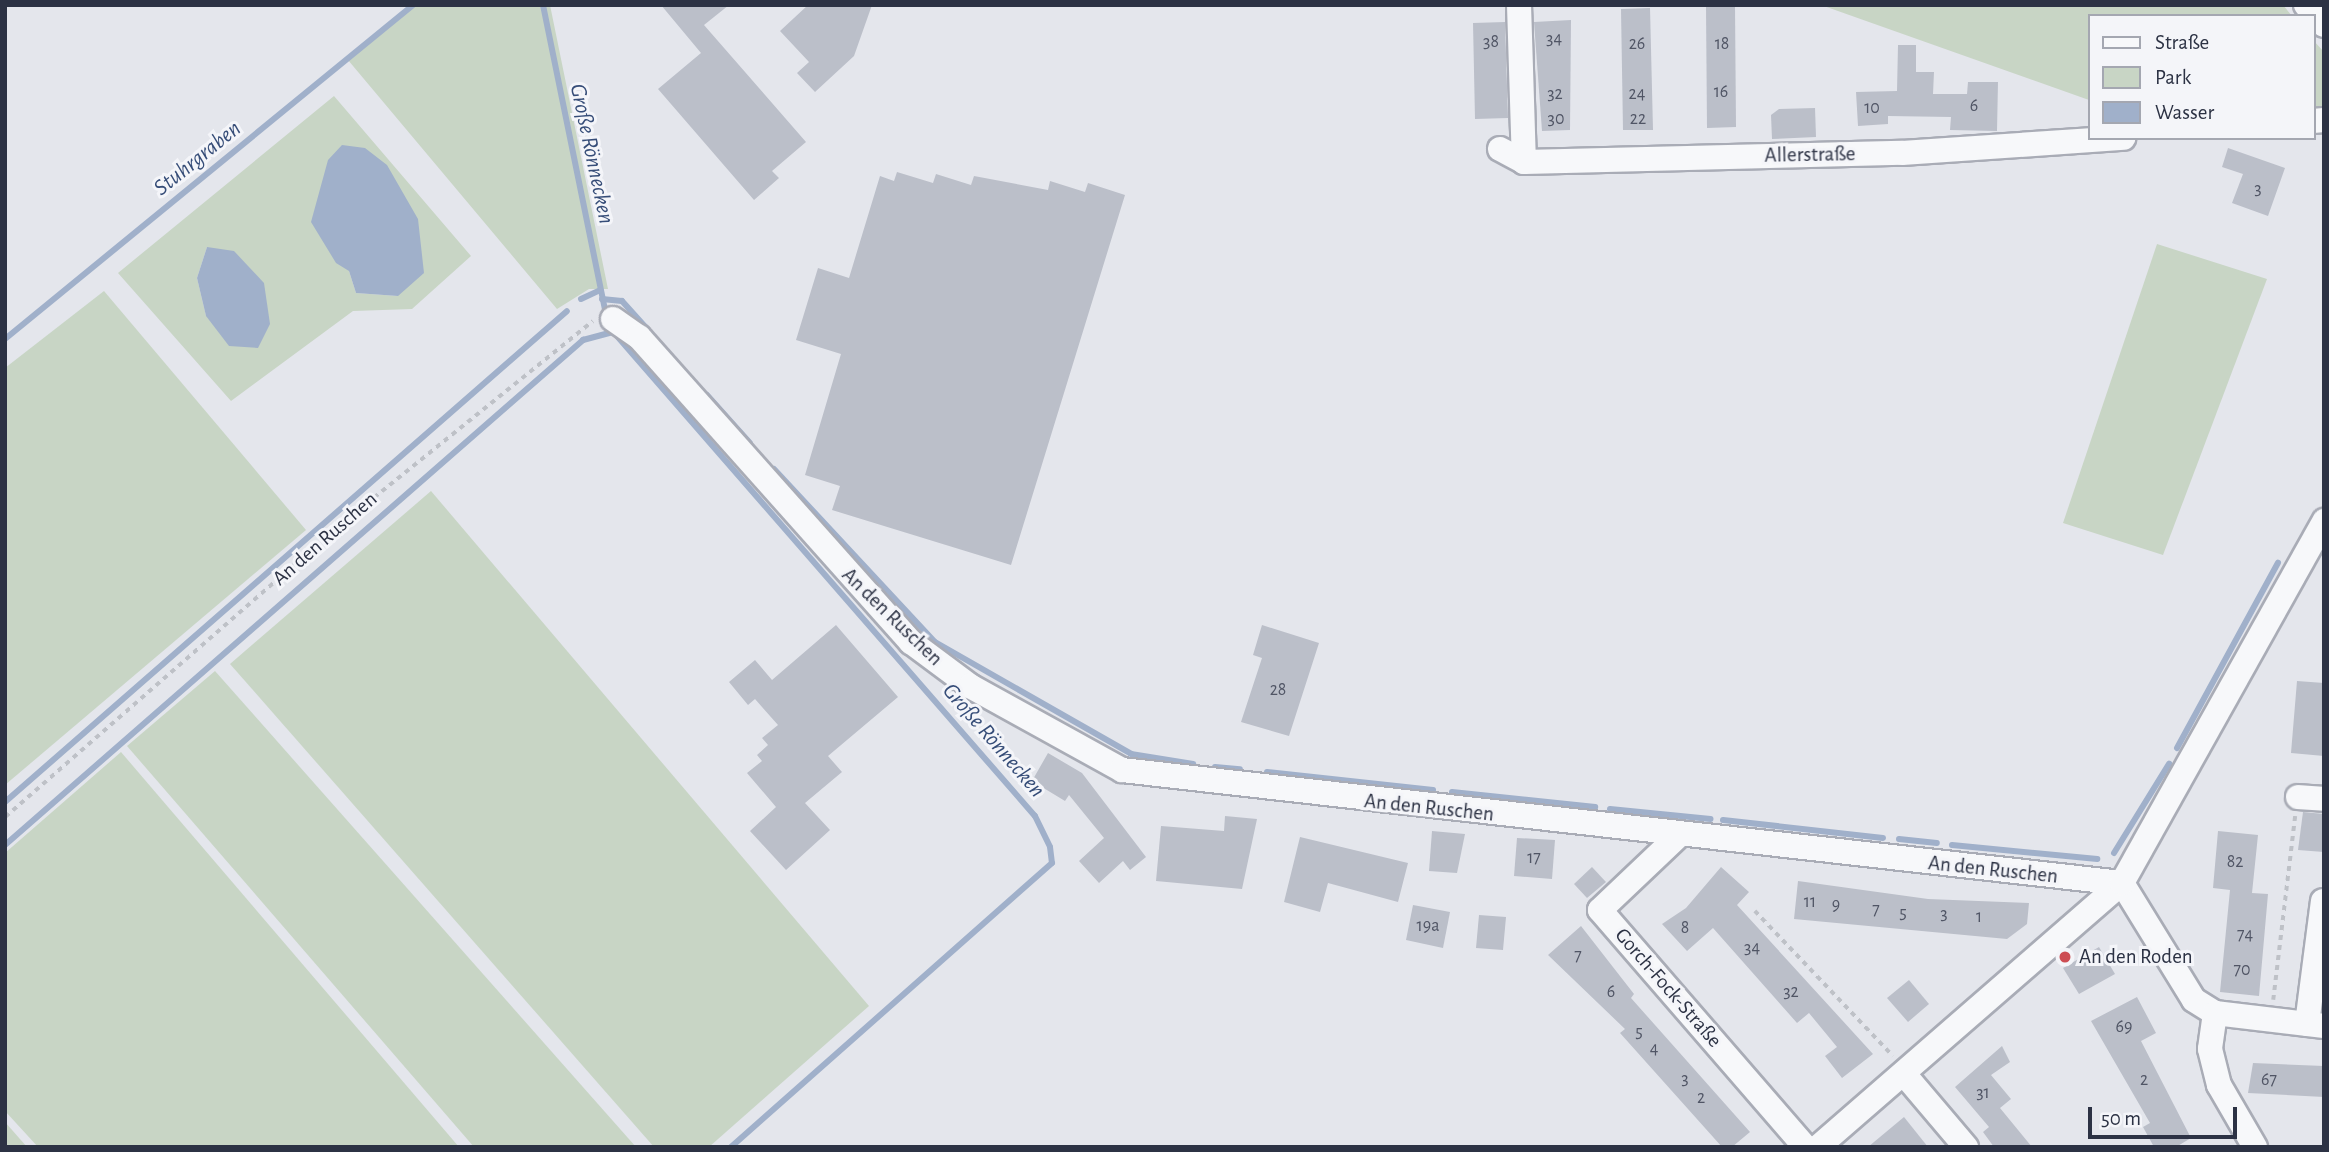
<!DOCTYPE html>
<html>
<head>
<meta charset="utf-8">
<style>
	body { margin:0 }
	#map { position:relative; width:2329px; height:1152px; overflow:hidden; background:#e4e6ec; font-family:"Alegreya Sans",sans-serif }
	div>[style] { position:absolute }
	.green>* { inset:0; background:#c8d5c5 }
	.water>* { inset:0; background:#a0b0ca }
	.stream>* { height:6px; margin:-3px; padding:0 3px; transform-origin:3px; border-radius:3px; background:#a0b0ca }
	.building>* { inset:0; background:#bbbfc9 }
	.path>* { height:3.5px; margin-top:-1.75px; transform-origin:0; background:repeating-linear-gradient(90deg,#bec1c7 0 5px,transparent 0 10px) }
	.roads { filter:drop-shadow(2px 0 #a9acb6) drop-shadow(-2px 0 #a9acb6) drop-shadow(0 2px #a9acb6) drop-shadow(0 -2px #a9acb6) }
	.minor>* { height:24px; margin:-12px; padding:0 12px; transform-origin:12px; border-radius:12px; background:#f7f8fa }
	.dots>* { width:19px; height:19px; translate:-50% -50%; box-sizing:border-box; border:4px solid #f4f5f9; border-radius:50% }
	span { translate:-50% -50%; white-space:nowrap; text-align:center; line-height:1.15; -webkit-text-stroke:6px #f4f5f9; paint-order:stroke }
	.number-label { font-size:18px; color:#505565 }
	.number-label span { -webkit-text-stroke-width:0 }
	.street-label { font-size:21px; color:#2c3244 }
	.poi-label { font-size:21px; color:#2c3244 }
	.left { translate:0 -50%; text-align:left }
	.water-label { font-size:23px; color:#364d78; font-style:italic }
	.frame { position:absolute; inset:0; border:7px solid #2c3244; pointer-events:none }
	.legend { position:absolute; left:2088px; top:14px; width:228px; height:126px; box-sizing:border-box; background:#f4f5f9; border:2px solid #a4a7b1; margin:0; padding:9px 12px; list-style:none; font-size:21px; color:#2c3244 }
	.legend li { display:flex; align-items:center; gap:14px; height:35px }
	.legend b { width:35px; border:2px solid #a4a7b1 }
	.scale { position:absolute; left:2088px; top:1107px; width:149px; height:32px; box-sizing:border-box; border:4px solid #2c3244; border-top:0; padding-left:9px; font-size:21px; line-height:24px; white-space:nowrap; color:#2c3244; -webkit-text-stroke:5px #f4f5f9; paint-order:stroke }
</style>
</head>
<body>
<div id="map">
	<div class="green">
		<div style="clip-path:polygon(416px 5px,550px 5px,608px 289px,589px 289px,557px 309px,348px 60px)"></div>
		<div style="clip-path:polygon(1821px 5px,2283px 5px,2292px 16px,2089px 16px,2089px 100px)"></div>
		<div style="clip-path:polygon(2313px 40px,2324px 52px,2324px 107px,2313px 108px)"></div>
		<div style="clip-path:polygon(evenodd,334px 96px,471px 256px,412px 309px,353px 311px,231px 401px,118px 273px,334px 96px,207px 247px,206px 316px,197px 278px,207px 247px,334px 96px,349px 271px,398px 296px,356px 293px,349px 271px)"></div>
		<div style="clip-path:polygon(2157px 244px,2267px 279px,2163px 555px,2063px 523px)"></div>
		<div style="clip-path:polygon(104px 291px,306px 530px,5px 785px,5px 368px)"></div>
		<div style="clip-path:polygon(431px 491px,869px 1006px,709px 1147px,654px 1147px,230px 664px)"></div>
		<div style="clip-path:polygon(215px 671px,636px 1147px,474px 1147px,127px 746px)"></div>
		<div style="clip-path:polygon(121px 752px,459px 1147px,38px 1147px,5px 1111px,5px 853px)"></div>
		<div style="clip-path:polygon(5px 1122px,27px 1147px,5px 1147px)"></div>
	</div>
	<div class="water">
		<div style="clip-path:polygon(342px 145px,365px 148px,387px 165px,418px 219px,424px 273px,398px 296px,356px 293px,349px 271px,336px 263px,311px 222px,328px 160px)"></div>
		<div style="clip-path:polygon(207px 247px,234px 251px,264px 283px,270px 324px,258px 348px,229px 346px,206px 316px,197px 278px)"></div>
	</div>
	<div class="stream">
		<div style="left:543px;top:5px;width:310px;rotate:78.5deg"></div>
		<div style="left:581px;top:299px;width:21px;rotate:-25deg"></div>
		<div style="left:602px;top:299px;width:20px;rotate:6deg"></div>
		<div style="left:622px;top:301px;width:39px;rotate:48deg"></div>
		<div style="left:610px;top:328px;width:647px;rotate:48.95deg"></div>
		<div style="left:1035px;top:816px;width:34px;rotate:64deg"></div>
		<div style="left:1050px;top:847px;width:16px;rotate:83deg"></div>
		<div style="left:1052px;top:863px;width:429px;rotate:138.5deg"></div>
		<div style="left:5px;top:339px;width:527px;rotate:-39.3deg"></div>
		<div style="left:707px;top:395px;width:64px;rotate:48.1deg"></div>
		<div style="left:774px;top:469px;width:236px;rotate:47.1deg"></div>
		<div style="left:935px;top:642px;width:226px;rotate:29.7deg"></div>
		<div style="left:1131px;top:754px;width:63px;rotate:9.2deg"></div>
		<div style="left:2177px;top:748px;width:211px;rotate:-61.4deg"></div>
		<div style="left:1215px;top:767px;width:25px;rotate:5deg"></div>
		<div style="left:1267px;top:772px;width:167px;rotate:6.2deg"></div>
		<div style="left:1452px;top:792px;width:144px;rotate:6deg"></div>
		<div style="left:5px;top:802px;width:746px;rotate:-41.14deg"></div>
		<div style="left:1610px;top:809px;width:101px;rotate:5.7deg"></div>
		<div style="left:1723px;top:820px;width:161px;rotate:6.4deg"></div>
		<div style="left:1899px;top:839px;width:38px;rotate:6deg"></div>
		<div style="left:5px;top:845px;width:768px;rotate:-41.14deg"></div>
		<div style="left:583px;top:340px;width:30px;rotate:-15deg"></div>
		<div style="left:1952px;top:845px;width:146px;rotate:5.5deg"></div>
		<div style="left:2114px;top:853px;width:105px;rotate:-58.3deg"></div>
	</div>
	<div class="building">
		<div style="clip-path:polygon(661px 5px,729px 5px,704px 25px,806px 142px,772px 171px,779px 178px,754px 200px,658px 89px,701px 53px)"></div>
		<div style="clip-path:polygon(808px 5px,872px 5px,854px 56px,815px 92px,797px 73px,809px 62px,780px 31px)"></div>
		<div style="clip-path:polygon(1706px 7px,1735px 7px,1736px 127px,1707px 128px)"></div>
		<div style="clip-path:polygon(1650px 8px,1653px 130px,1623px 130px,1621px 9px)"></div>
		<div style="clip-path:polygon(1571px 20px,1570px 130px,1542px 131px,1534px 22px)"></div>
		<div style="clip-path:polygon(1505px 22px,1508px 118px,1475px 119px,1473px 23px)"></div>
		<div style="clip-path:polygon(1898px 45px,1916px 45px,1916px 72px,1934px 72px,1933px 94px,1967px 94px,1968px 82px,1998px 82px,1997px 131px,1950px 130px,1951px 117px,1888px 116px,1888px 124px,1858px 126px,1856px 92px,1897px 91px)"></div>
		<div style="clip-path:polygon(1815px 108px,1816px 137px,1772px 139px,1771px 115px,1779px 109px)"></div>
		<div style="clip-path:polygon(2228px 148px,2285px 168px,2268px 216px,2232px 203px,2243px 174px,2222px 167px)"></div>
		<div style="clip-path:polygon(897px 172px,933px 183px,936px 174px,971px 185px,974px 176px,1048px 190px,1050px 181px,1085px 192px,1088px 183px,1125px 195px,1011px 565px,832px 510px,840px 486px,805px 475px,841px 354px,796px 340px,818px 268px,849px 278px,880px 176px,894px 181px)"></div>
		<div style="clip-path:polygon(836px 625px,898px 697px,828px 756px,842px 772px,805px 803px,830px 830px,786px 870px,750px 831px,776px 807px,747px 773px,762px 761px,757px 755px,768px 745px,762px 738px,778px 725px,755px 699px,748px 705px,729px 682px,755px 660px,772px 680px)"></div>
		<div style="clip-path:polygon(1262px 625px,1319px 643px,1289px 736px,1241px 722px,1262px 658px,1253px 655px)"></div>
		<div style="clip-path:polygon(2297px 681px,2324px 683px,2324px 756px,2291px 753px)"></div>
		<div style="clip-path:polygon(1048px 753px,1082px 773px,1146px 857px,1130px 870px,1123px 861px,1099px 883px,1079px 861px,1104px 838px,1069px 795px,1065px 801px,1032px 781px)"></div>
		<div style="clip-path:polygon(2303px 812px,2324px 814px,2324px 852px,2298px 850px)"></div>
		<div style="clip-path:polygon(1225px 816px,1257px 819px,1242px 889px,1156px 881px,1161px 826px,1224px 831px)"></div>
		<div style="clip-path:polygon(1432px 831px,1465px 834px,1457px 873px,1429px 871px)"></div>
		<div style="clip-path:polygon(2218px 831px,2258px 835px,2252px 893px,2268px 894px,2259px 996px,2220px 992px,2230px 890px,2213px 888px)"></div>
		<div style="clip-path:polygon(1300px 837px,1408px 863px,1398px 902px,1328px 883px,1320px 912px,1284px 902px)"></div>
		<div style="clip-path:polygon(1517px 838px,1555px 840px,1552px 879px,1514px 876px)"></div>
		<div style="clip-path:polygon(1592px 867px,1606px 882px,1587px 898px,1574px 884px)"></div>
		<div style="clip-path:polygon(1721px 867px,1749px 892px,1737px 905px,1873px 1054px,1842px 1078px,1825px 1056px,1837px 1047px,1809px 1013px,1797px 1023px,1713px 928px,1687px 951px,1662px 924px,1686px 908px)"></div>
		<div style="clip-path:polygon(1798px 881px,1928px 899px,2029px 903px,2027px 924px,2007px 939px,1794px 919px)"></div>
		<div style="clip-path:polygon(1413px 905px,1450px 912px,1443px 948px,1406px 940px)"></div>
		<div style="clip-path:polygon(1479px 915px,1506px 917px,1503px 950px,1476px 948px)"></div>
		<div style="clip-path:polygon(1581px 926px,1634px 994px,1631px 998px,1750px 1132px,1732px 1147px,1722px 1147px,1620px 1033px,1625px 1029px,1548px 955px)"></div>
		<div style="clip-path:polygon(2099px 947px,2115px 974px,2079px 994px,2063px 968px)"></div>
		<div style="clip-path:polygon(1909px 980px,1929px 1004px,1908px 1022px,1887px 998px)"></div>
		<div style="clip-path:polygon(2137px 997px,2156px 1033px,2141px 1041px,2191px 1138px,2176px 1147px,2154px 1147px,2143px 1127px,2150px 1123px,2091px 1021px)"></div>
		<div style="clip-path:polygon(2002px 1046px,2010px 1062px,1991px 1075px,2011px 1099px,2000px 1108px,2032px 1147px,1994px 1147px,1983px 1132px,1989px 1127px,1955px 1087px)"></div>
		<div style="clip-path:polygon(2253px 1063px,2324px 1066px,2324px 1097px,2248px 1093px)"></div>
		<div style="clip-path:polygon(1904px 1117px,1928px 1147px,1868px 1147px)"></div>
	</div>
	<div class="path">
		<div style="left:5px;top:817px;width:438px;rotate:-41.1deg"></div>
		<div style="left:335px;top:529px;width:331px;rotate:-38.9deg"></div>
		<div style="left:1755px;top:911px;width:200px;rotate:46.4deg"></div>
		<div style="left:2273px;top:1000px;width:185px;rotate:-83.2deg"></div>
	</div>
	<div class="roads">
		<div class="minor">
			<div style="left:1519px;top:5px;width:157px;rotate:88.2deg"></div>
			<div style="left:2306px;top:5px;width:27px;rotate:48deg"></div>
			<div style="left:2313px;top:121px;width:11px;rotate:-5deg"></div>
			<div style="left:1500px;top:149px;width:27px;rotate:28deg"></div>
			<div style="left:1524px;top:162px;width:378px;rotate:-1.4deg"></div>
			<div style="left:1902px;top:153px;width:222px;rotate:-3.9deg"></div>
			<div style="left:613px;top:319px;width:32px;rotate:35deg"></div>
			<div style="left:639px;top:337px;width:409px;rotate:48.3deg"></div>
			<div style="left:911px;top:642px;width:74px;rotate:36.7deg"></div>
			<div style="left:970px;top:686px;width:174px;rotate:28.9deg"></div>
			<div style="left:1122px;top:770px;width:1006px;rotate:6.45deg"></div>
			<div style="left:2298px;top:797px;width:26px;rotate:4deg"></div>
			<div style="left:1677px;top:837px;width:106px;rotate:136.5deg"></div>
			<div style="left:1600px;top:910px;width:313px;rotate:49.1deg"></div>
			<div style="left:2122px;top:883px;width:137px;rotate:58.4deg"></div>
			<div style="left:2194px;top:1000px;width:25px;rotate:32deg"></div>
			<div style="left:2215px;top:1013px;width:110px;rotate:6.8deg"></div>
			<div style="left:2215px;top:1013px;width:36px;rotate:98deg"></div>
			<div style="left:2210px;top:1049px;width:37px;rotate:76deg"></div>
			<div style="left:2219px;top:1085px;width:72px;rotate:59.9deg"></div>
			<div style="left:2307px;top:1024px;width:124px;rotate:-82.6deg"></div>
			<div style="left:1904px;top:1074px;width:96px;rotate:49.7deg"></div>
			<div style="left:1818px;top:1147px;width:403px;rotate:-41deg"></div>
			<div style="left:2122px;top:883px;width:415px;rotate:-60.8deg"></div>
		</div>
	</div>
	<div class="dots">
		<div style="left:2065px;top:957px;background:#cd4d53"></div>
	</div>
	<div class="number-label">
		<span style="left:1554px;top:39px">34</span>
		<span style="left:1491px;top:42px">38</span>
		<span style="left:1637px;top:44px">26</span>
		<span style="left:1722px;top:44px">18</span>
		<span style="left:1721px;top:92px">16</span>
		<span style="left:1555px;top:94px">32</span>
		<span style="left:1637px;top:94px">24</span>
		<span style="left:1974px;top:106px">6</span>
		<span style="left:1872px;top:108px">10</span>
		<span style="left:1556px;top:119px">30</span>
		<span style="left:1638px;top:119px">22</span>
		<span style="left:2258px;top:189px">3</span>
		<span style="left:1278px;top:690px">28</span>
		<span style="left:1534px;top:858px">17</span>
		<span style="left:2235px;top:862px">82</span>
		<span style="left:1810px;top:902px">11</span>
		<span style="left:1836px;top:905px">9</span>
		<span style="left:1876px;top:910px">7</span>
		<span style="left:1903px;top:913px">5</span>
		<span style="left:1944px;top:914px">3</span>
		<span style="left:1979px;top:917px">1</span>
		<span style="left:1428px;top:926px">19a</span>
		<span style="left:1685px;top:928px">8</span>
		<span style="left:2245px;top:935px">74</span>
		<span style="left:1752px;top:948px">34</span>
		<span style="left:1578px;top:956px">7</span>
		<span style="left:2242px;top:970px">70</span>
		<span style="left:1611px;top:992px">6</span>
		<span style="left:1791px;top:992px">32</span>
		<span style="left:2124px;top:1027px">69</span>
		<span style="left:1639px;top:1032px">5</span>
		<span style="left:1654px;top:1049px">4</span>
		<span style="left:1685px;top:1079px">3</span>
		<span style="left:2144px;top:1080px">2</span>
		<span style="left:2269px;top:1080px">67</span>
		<span style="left:1983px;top:1093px">31</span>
		<span style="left:1701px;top:1098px">2</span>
	</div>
	<div class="street-label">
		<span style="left:1810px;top:155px;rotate:-1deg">Allerstraße</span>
		<span style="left:325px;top:539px;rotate:-41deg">An den Ruschen</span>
		<span style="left:892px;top:617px;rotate:44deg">An den Ruschen</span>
		<span style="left:1429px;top:808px;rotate:6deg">An den Ruschen</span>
		<span style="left:1993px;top:870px;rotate:6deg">An den Ruschen</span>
		<span style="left:1668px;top:988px;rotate:49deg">Gorch-Fock-Straße</span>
	</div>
	<div class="poi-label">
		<span class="left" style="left:2079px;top:957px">An den Roden</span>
	</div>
	<div class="water-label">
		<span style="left:591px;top:154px;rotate:78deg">Große Rönnecken</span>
		<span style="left:198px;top:159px;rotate:-39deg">Stuhrgraben</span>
		<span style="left:993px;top:741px;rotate:49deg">Große Rönnecken</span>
	</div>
	<div class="frame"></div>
	<ul class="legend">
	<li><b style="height:9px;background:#f7f8fa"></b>Straße</li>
	<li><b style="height:19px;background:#c8d5c5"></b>Park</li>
	<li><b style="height:19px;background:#a0b0ca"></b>Wasser</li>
	</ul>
	<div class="scale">50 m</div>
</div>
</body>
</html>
